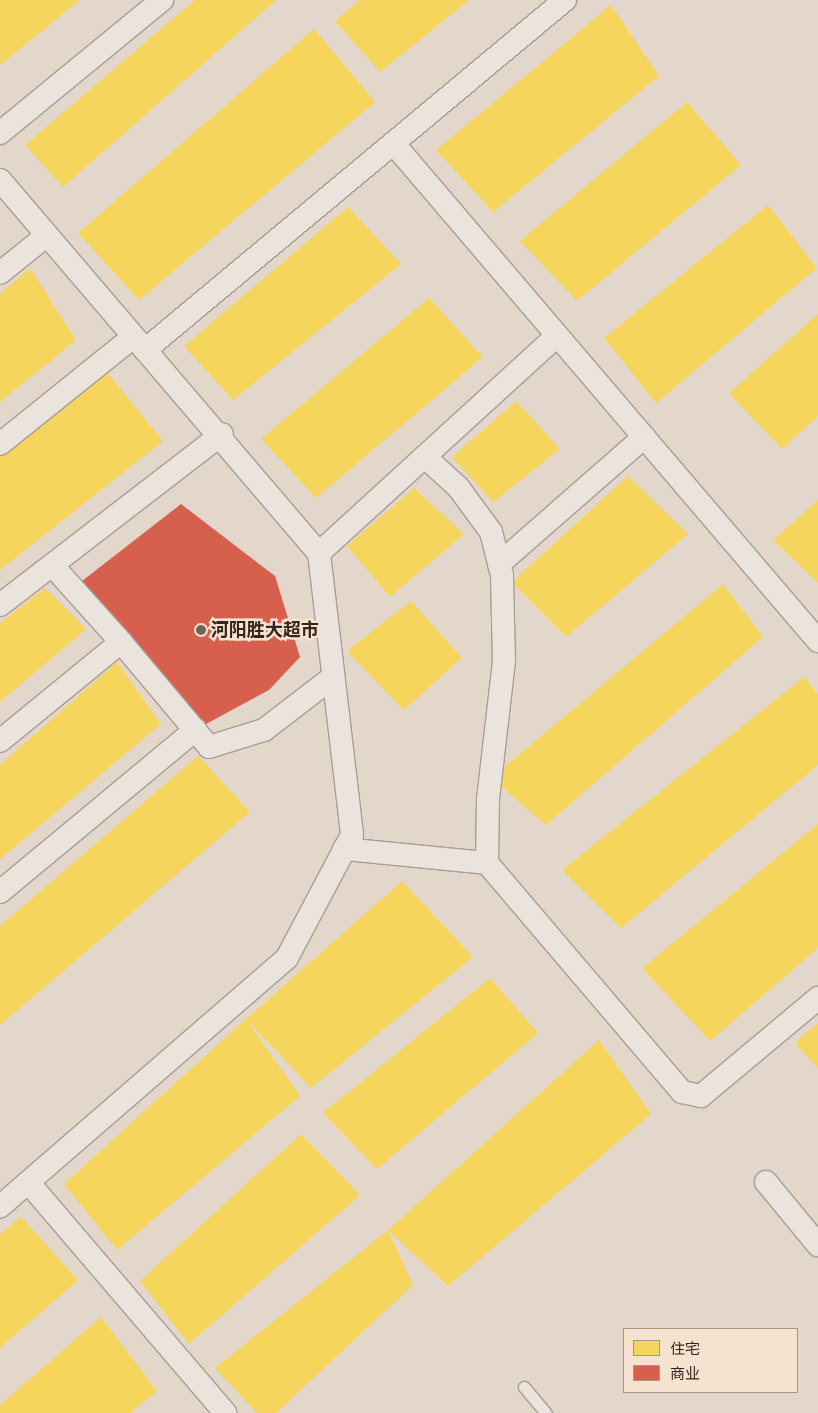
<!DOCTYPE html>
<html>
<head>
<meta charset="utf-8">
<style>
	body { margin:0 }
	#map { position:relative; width:818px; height:1413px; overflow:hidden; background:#e3d7cb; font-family:"Zilla Slab","Noto Sans SC",serif }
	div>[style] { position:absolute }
	.homes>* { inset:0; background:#f6d55c }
	.shops>* { inset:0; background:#d6604d }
	.roads { filter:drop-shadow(1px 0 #a89d94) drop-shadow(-1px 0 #a89d94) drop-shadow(0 1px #a89d94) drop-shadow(0 -1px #a89d94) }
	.lane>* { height:11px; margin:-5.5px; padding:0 5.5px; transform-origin:5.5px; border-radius:5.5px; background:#ebe4dd }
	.street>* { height:22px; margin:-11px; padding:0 11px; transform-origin:11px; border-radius:11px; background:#ebe4dd }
	.dots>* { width:14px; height:14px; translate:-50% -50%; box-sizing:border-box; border:2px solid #f5e3d0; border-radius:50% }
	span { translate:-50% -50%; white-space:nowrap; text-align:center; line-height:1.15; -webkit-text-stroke:5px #f5e3d0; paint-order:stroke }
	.poi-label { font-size:18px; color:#36241d; font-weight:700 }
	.left { translate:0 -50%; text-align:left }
	.legend { position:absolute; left:623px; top:1328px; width:175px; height:65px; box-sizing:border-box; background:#f5e3d0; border:1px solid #a99788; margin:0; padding:6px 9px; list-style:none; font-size:15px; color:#36241d }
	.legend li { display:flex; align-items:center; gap:10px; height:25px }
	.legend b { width:25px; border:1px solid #a99788 }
</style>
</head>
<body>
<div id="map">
	<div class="homes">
		<div style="clip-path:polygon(0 0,80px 0,0 65px)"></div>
		<div style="clip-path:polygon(195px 0,276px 0,63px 187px,25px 145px)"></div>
		<div style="clip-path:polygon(360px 0,469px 0,380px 72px,335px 21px)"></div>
		<div style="clip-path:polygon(611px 5px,659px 76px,493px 212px,436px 150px)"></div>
		<div style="clip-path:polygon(314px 29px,375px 102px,139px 300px,78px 233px)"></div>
		<div style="clip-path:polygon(687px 102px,741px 165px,577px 301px,520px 241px)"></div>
		<div style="clip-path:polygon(768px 205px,817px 268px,656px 403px,604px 338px)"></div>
		<div style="clip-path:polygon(348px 207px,401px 264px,233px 400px,184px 346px)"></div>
		<div style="clip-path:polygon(30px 268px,76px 340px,0 402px,0 294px)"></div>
		<div style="clip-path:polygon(429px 298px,483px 357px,316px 498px,261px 439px)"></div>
		<div style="clip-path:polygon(818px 314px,818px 416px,782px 449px,729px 393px)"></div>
		<div style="clip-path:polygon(100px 364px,163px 441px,0 570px,0 453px)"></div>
		<div style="clip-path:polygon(516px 401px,560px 449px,493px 502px,452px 457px)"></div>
		<div style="clip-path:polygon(628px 476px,688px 534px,566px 637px,512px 582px)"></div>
		<div style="clip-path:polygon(414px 488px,464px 534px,390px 597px,347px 546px)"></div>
		<div style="clip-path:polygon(818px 500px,818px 583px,773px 540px)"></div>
		<div style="clip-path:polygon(723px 584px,763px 637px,546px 825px,491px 778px)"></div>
		<div style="clip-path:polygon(45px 588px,86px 629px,0 702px,0 623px)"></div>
		<div style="clip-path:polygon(411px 601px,462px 658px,404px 710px,347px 651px)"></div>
		<div style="clip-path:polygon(117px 662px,161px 724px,0 859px,0 765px)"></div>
		<div style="clip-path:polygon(804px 677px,818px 694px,818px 765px,621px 928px,562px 870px)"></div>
		<div style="clip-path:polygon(198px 756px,250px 812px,0 1025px,0 926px)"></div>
		<div style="clip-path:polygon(818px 824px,818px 948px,710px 1041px,642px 968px)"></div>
		<div style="clip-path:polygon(402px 881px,473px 957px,311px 1088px,246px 1019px,300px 1096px,117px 1250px,64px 1184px,246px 1019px)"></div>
		<div style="clip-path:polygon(490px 978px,538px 1033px,377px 1169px,323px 1113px)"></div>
		<div style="clip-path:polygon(818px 1023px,818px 1068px,795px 1043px)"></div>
		<div style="clip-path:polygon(599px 1040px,651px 1114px,448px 1286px,388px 1230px,413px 1285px,276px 1413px,257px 1413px,215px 1368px,388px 1230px)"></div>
		<div style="clip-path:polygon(301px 1134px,360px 1195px,189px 1344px,140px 1281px)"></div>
		<div style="clip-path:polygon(21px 1217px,78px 1280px,0 1348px,0 1234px)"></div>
		<div style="clip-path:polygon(101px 1317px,157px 1391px,130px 1413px,0 1413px,0 1405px)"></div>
	</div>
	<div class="shops">
		<div style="clip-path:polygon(181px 504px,275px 576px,300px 657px,269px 690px,195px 730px,73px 588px)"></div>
	</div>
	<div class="roads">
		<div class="lane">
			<div style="left:524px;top:1387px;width:34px;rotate:50deg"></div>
		</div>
		<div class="street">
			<div style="left:0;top:133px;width:210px;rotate:-39.4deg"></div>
			<div style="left:393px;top:143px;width:655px;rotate:49.52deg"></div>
			<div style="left:0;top:180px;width:491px;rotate:49.5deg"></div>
			<div style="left:319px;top:553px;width:284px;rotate:83.3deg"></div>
			<div style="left:352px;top:835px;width:139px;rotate:117.9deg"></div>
			<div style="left:287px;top:958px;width:380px;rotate:139.1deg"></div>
			<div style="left:0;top:273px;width:59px;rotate:-38.8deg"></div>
			<div style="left:145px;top:350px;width:547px;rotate:-39.81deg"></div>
			<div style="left:0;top:444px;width:171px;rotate:-38.8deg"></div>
			<div style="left:425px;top:457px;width:45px;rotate:42.3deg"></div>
			<div style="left:458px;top:487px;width:56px;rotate:53.7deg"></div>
			<div style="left:491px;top:532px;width:44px;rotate:75.7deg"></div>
			<div style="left:502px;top:575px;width:86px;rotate:88.7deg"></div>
			<div style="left:504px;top:661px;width:139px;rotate:96.6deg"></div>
			<div style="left:488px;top:799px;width:64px;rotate:90.9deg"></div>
			<div style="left:319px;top:553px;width:322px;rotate:-42.4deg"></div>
			<div style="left:499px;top:564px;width:193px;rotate:-41.2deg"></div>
			<div style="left:0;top:605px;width:280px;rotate:-37.6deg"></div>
			<div style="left:121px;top:642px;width:137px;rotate:50deg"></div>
			<div style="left:209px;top:747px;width:58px;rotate:-17.2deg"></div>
			<div style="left:264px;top:730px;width:87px;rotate:-37.5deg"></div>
			<div style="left:0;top:741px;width:156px;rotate:-39.3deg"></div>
			<div style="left:121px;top:642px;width:103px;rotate:-131.9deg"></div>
			<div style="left:344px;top:849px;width:144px;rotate:5.6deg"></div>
			<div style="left:487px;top:863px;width:301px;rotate:49.6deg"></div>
			<div style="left:682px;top:1092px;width:19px;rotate:12deg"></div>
			<div style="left:701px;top:1096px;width:153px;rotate:-39.9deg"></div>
			<div style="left:0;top:892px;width:254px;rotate:-39.7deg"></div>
			<div style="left:28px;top:1182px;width:304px;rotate:49.5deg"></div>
			<div style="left:766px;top:1182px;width:82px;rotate:50.5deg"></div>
		</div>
	</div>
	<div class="dots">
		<div style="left:201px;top:630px;background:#73635a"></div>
	</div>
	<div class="poi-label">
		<span class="left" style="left:211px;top:630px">河阳胜大超市</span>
	</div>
	<ul class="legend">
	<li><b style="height:14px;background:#f6d55c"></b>住宅</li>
	<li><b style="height:14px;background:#d6604d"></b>商业</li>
	</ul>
</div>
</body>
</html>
